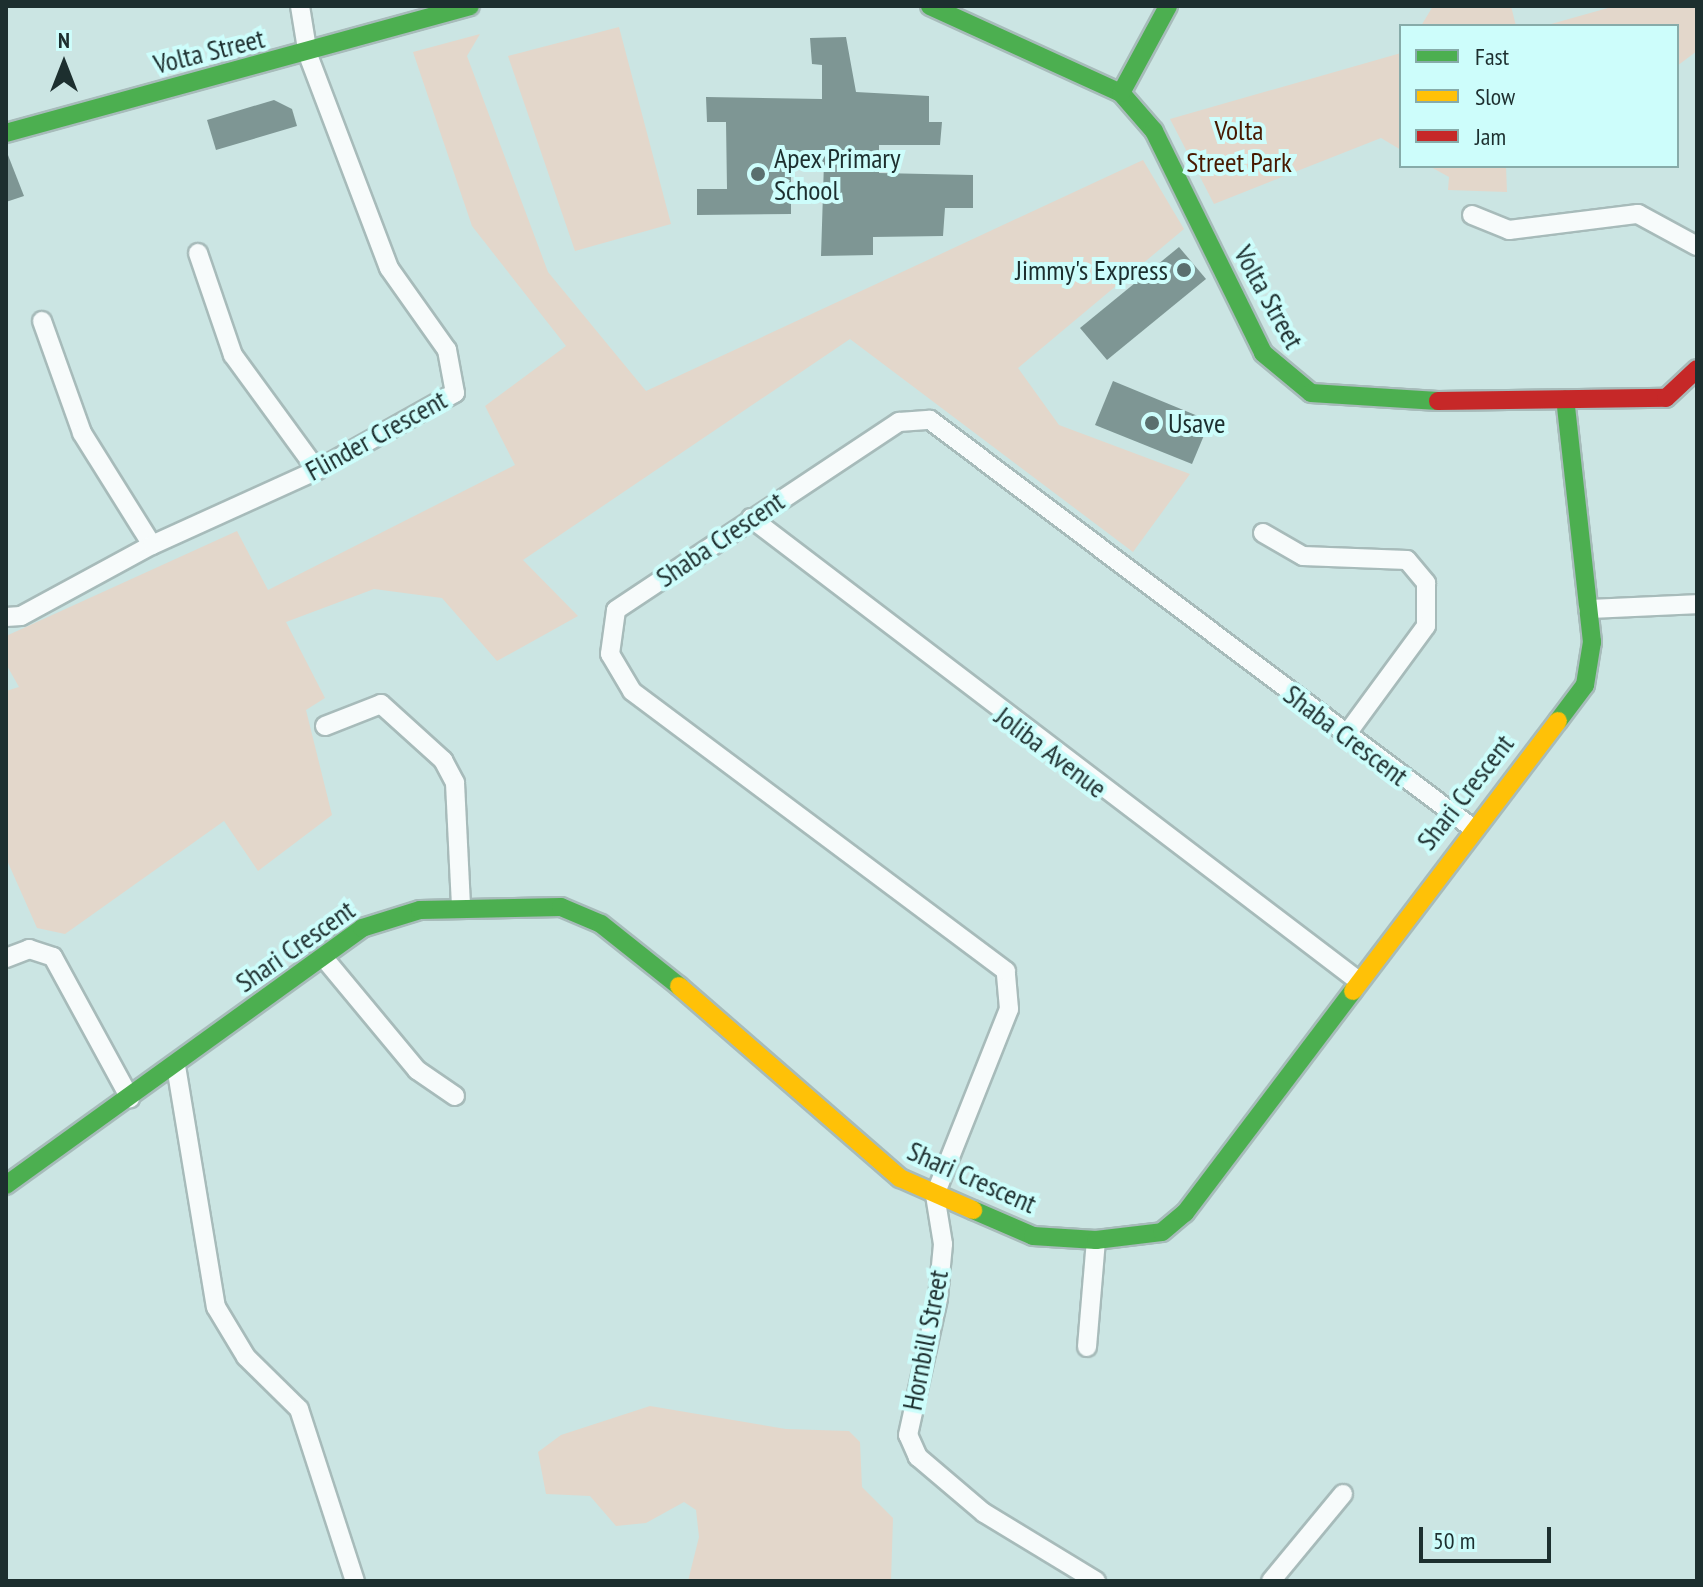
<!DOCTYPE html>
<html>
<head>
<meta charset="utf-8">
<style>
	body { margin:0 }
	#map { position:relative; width:1703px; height:1587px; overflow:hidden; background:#cbe5e3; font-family:"PT Sans Narrow",sans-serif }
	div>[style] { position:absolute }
	.green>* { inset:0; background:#e3d7cb }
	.building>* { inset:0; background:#7e9694 }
	.roads { filter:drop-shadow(2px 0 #a7bbba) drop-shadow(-2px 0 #a7bbba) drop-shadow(0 2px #a7bbba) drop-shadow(0 -2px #a7bbba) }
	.street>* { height:18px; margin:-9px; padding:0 9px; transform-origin:9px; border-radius:9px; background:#f7fbfb }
	.fast>* { height:18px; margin:-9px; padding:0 9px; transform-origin:9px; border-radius:9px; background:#4caf50 }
	.slow>* { height:18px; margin:-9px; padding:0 9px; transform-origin:9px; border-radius:9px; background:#ffc107 }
	.jam>* { height:18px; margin:-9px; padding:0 9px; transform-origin:9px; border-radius:9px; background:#c62828 }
	.dots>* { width:22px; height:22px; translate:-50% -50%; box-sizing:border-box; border:4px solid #cdfdfb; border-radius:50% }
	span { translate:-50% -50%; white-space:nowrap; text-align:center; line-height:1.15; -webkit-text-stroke:8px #cdfdfb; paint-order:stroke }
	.street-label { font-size:28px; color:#1d2f2f }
	.park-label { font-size:28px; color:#481900 }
	.poi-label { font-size:28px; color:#1d2f2f }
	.left { translate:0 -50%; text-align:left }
	.right { translate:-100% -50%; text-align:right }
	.frame { position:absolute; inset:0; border:8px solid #1d2f2f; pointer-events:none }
	.legend { position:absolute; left:1399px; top:24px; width:280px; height:144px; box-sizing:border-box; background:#cdfdfb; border:2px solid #87aba9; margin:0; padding:10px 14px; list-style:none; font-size:24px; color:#1d2f2f }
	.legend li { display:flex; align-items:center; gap:16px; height:40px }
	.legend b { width:40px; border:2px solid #87aba9 }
	.north { position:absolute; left:24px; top:24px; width:80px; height:80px; -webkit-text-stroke:6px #cdfdfb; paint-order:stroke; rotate:0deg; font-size:22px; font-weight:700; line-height:32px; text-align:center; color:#1d2f2f }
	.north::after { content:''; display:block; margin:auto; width:28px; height:36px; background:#1d2f2f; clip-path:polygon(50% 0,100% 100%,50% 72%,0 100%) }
	.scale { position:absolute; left:1419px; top:1527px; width:132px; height:36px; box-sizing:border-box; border:4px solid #1d2f2f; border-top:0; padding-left:10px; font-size:24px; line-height:28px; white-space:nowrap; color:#1d2f2f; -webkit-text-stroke:6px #cdfdfb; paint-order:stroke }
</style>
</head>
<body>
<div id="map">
	<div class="green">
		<div style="clip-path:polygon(1433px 6px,1511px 6px,1516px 26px,1421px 26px)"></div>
		<div style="clip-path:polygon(1615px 6px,1697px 6px,1697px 51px,1677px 66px,1677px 26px,1544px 26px)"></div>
		<div style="clip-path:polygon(619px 27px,671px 224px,575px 251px,508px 56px)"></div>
		<div style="clip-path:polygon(480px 34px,467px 56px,548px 272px,646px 391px,1143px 160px,1184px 229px,1018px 368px,1059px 425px,1190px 474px,1133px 552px,850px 339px,523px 560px,578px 616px,497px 661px,442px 598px,374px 589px,286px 622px,325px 698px,306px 710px,332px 815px,258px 871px,224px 821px,65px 934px,37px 928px,6px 858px,6px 691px,19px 687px,6px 664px,6px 636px,237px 531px,268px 590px,515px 465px,485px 406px,566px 346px,472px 226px,413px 52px)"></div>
		<div style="clip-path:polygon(1401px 53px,1401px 150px,1381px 138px,1214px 204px,1170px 119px)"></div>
		<div style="clip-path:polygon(1429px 166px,1506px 166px,1507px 192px,1448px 190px,1449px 177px)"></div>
		<div style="clip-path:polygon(650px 1406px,786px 1429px,849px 1431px,860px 1442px,862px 1487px,893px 1518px,891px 1581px,688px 1581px,699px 1537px,696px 1510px,684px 1502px,646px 1523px,616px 1526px,590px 1496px,546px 1494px,538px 1452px,561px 1435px)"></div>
	</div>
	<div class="building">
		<div style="clip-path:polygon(846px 37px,856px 92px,929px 96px,929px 122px,942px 122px,940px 145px,879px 145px,879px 173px,973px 175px,973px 208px,945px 208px,943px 236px,873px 237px,873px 255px,821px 256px,824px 162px,791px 162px,791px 214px,697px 215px,697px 189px,727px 189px,726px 122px,707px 122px,706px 97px,822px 99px,822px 65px,812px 64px,810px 38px)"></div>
		<div style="clip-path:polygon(274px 100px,292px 109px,297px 126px,216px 150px,207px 120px)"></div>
		<div style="clip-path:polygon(6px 150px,24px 196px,6px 202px)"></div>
		<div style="clip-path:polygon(1179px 247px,1206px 279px,1107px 360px,1080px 328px)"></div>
		<div style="clip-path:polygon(1113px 381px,1210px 421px,1192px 464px,1095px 425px)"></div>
	</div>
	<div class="roads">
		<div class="street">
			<div style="left:1472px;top:215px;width:40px;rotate:22deg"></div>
			<div style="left:1509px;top:230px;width:130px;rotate:-7.1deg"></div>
			<div style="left:1638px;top:214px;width:67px;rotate:28.5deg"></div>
			<div style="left:198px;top:253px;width:108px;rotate:71.1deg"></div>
			<div style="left:233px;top:355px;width:142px;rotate:53.9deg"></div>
			<div style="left:42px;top:321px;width:119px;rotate:70.3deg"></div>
			<div style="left:82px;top:433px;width:132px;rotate:58deg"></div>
			<div style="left:751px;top:518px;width:761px;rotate:37.31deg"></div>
			<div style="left:1263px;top:533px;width:46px;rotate:29.9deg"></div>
			<div style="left:1303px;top:556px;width:104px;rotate:2.2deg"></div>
			<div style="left:1407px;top:560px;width:30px;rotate:50deg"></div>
			<div style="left:1426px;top:583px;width:43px;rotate:90deg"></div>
			<div style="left:1426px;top:626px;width:135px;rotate:126.3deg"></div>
			<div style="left:1588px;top:609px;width:109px;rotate:-2.6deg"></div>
			<div style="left:6px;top:617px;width:15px;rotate:-4deg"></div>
			<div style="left:21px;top:616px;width:149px;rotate:-28.5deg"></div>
			<div style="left:152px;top:545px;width:181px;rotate:-24.4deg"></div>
			<div style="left:317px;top:470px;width:158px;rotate:-29.2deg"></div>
			<div style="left:455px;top:393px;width:44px;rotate:-100.5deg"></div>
			<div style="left:447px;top:350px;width:100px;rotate:-125.3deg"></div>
			<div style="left:389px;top:268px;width:228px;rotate:-110.8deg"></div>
			<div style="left:308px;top:55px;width:50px;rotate:-99.3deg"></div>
			<div style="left:325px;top:726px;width:60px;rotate:-21.4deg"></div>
			<div style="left:381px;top:704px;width:84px;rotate:42.1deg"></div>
			<div style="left:443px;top:760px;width:26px;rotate:62deg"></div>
			<div style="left:455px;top:783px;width:124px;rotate:87.2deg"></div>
			<div style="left:6px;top:958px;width:25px;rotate:-21deg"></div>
			<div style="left:29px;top:949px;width:25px;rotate:18deg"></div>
			<div style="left:53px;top:957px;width:161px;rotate:61.4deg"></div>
			<div style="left:324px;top:958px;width:146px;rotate:50.3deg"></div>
			<div style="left:417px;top:1070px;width:46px;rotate:34.4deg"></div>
			<div style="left:176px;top:1066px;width:244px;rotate:80.6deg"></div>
			<div style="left:216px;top:1307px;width:58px;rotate:59deg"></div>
			<div style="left:246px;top:1357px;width:74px;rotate:44.5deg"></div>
			<div style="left:299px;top:1409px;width:181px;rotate:72deg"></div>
			<div style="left:1087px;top:1347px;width:107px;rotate:-85.2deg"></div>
			<div style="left:1096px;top:1581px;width:131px;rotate:-148.7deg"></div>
			<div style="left:984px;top:1513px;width:87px;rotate:-139.7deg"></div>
			<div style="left:918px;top:1457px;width:24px;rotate:-114deg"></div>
			<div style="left:908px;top:1435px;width:140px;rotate:-77.6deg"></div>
			<div style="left:938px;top:1298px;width:54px;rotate:-84.7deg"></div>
			<div style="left:943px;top:1244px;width:50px;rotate:-99.3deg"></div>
			<div style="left:935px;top:1195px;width:200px;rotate:-68.3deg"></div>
			<div style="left:1009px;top:1009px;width:38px;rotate:-95deg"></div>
			<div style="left:1006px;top:971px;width:467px;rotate:-143.2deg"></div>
			<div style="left:632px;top:691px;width:43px;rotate:-120.7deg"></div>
			<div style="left:610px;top:654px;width:44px;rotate:-82.2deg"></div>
			<div style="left:616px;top:610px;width:340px;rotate:-33.6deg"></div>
			<div style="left:899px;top:422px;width:31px;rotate:-4deg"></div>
			<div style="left:930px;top:420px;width:677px;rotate:36.95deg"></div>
			<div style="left:1271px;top:1581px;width:113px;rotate:-50.4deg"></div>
		</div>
		<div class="fast">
			<div style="left:930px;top:6px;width:210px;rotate:24.5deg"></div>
			<div style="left:1121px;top:93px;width:50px;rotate:49deg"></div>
			<div style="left:1154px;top:131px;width:247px;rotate:63.8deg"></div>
			<div style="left:1263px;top:353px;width:62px;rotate:39.8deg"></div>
			<div style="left:1311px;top:393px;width:127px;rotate:3.6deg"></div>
			<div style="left:1121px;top:93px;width:99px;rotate:-61.6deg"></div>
			<div style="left:6px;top:133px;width:481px;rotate:-15.3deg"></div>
			<div style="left:1558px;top:721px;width:45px;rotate:-53.1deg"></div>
			<div style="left:1585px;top:685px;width:44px;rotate:-80.8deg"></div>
			<div style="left:1592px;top:642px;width:244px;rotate:-96.3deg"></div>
			<div style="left:6px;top:1185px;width:439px;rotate:-35.8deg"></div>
			<div style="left:362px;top:928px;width:61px;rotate:-17.2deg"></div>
			<div style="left:420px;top:910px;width:141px;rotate:-1.2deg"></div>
			<div style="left:561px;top:907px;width:43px;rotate:23deg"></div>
			<div style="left:601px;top:924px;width:100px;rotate:38.5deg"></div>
			<div style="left:973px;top:1210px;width:65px;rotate:23.4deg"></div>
			<div style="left:1033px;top:1236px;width:63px;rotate:3.6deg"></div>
			<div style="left:1096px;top:1240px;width:66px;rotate:-6.9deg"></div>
			<div style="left:1162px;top:1232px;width:30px;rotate:-40deg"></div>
			<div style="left:1185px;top:1213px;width:278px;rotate:-52.9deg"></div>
		</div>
		<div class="slow">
			<div style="left:679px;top:986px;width:293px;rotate:41deg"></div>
			<div style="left:900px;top:1178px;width:80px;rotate:23.7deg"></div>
			<div style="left:1353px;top:991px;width:339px;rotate:-52.8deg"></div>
		</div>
		<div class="jam">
			<div style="left:1438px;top:401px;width:228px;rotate:-0.8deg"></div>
			<div style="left:1666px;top:398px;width:42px;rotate:-43.1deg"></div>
		</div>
	</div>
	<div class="dots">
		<div style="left:758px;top:174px;background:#5a6f6e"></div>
		<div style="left:1184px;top:270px;background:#5a6f6e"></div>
		<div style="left:1152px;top:423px;background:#5a6f6e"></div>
	</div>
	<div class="street-label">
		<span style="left:209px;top:51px;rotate:-14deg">Volta Street</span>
		<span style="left:1269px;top:297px;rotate:61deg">Volta Street</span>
		<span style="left:376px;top:435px;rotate:-29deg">Flinder Crescent</span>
		<span style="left:720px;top:539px;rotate:-34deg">Shaba Crescent</span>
		<span style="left:1346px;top:735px;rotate:37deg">Shaba Crescent</span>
		<span style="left:1051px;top:752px;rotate:37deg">Joliba Avenue</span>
		<span style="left:1465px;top:792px;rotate:-52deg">Shari Crescent</span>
		<span style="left:295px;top:946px;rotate:-35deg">Shari Crescent</span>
		<span style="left:972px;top:1177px;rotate:24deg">Shari Crescent</span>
		<span style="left:925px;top:1340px;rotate:-79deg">Hornbill Street</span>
	</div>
	<div class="park-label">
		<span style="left:1239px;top:146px">Volta<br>Street Park</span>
	</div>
	<div class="poi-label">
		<span class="left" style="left:774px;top:174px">Apex Primary<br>School</span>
		<span class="right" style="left:1168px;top:270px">Jimmy's Express</span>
		<span class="left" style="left:1168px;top:423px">Usave</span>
	</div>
	<div class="frame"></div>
	<ul class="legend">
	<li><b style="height:10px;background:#4caf50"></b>Fast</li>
	<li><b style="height:10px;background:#ffc107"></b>Slow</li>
	<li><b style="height:10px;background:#c62828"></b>Jam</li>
	</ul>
	<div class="north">N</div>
	<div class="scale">50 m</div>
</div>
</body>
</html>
